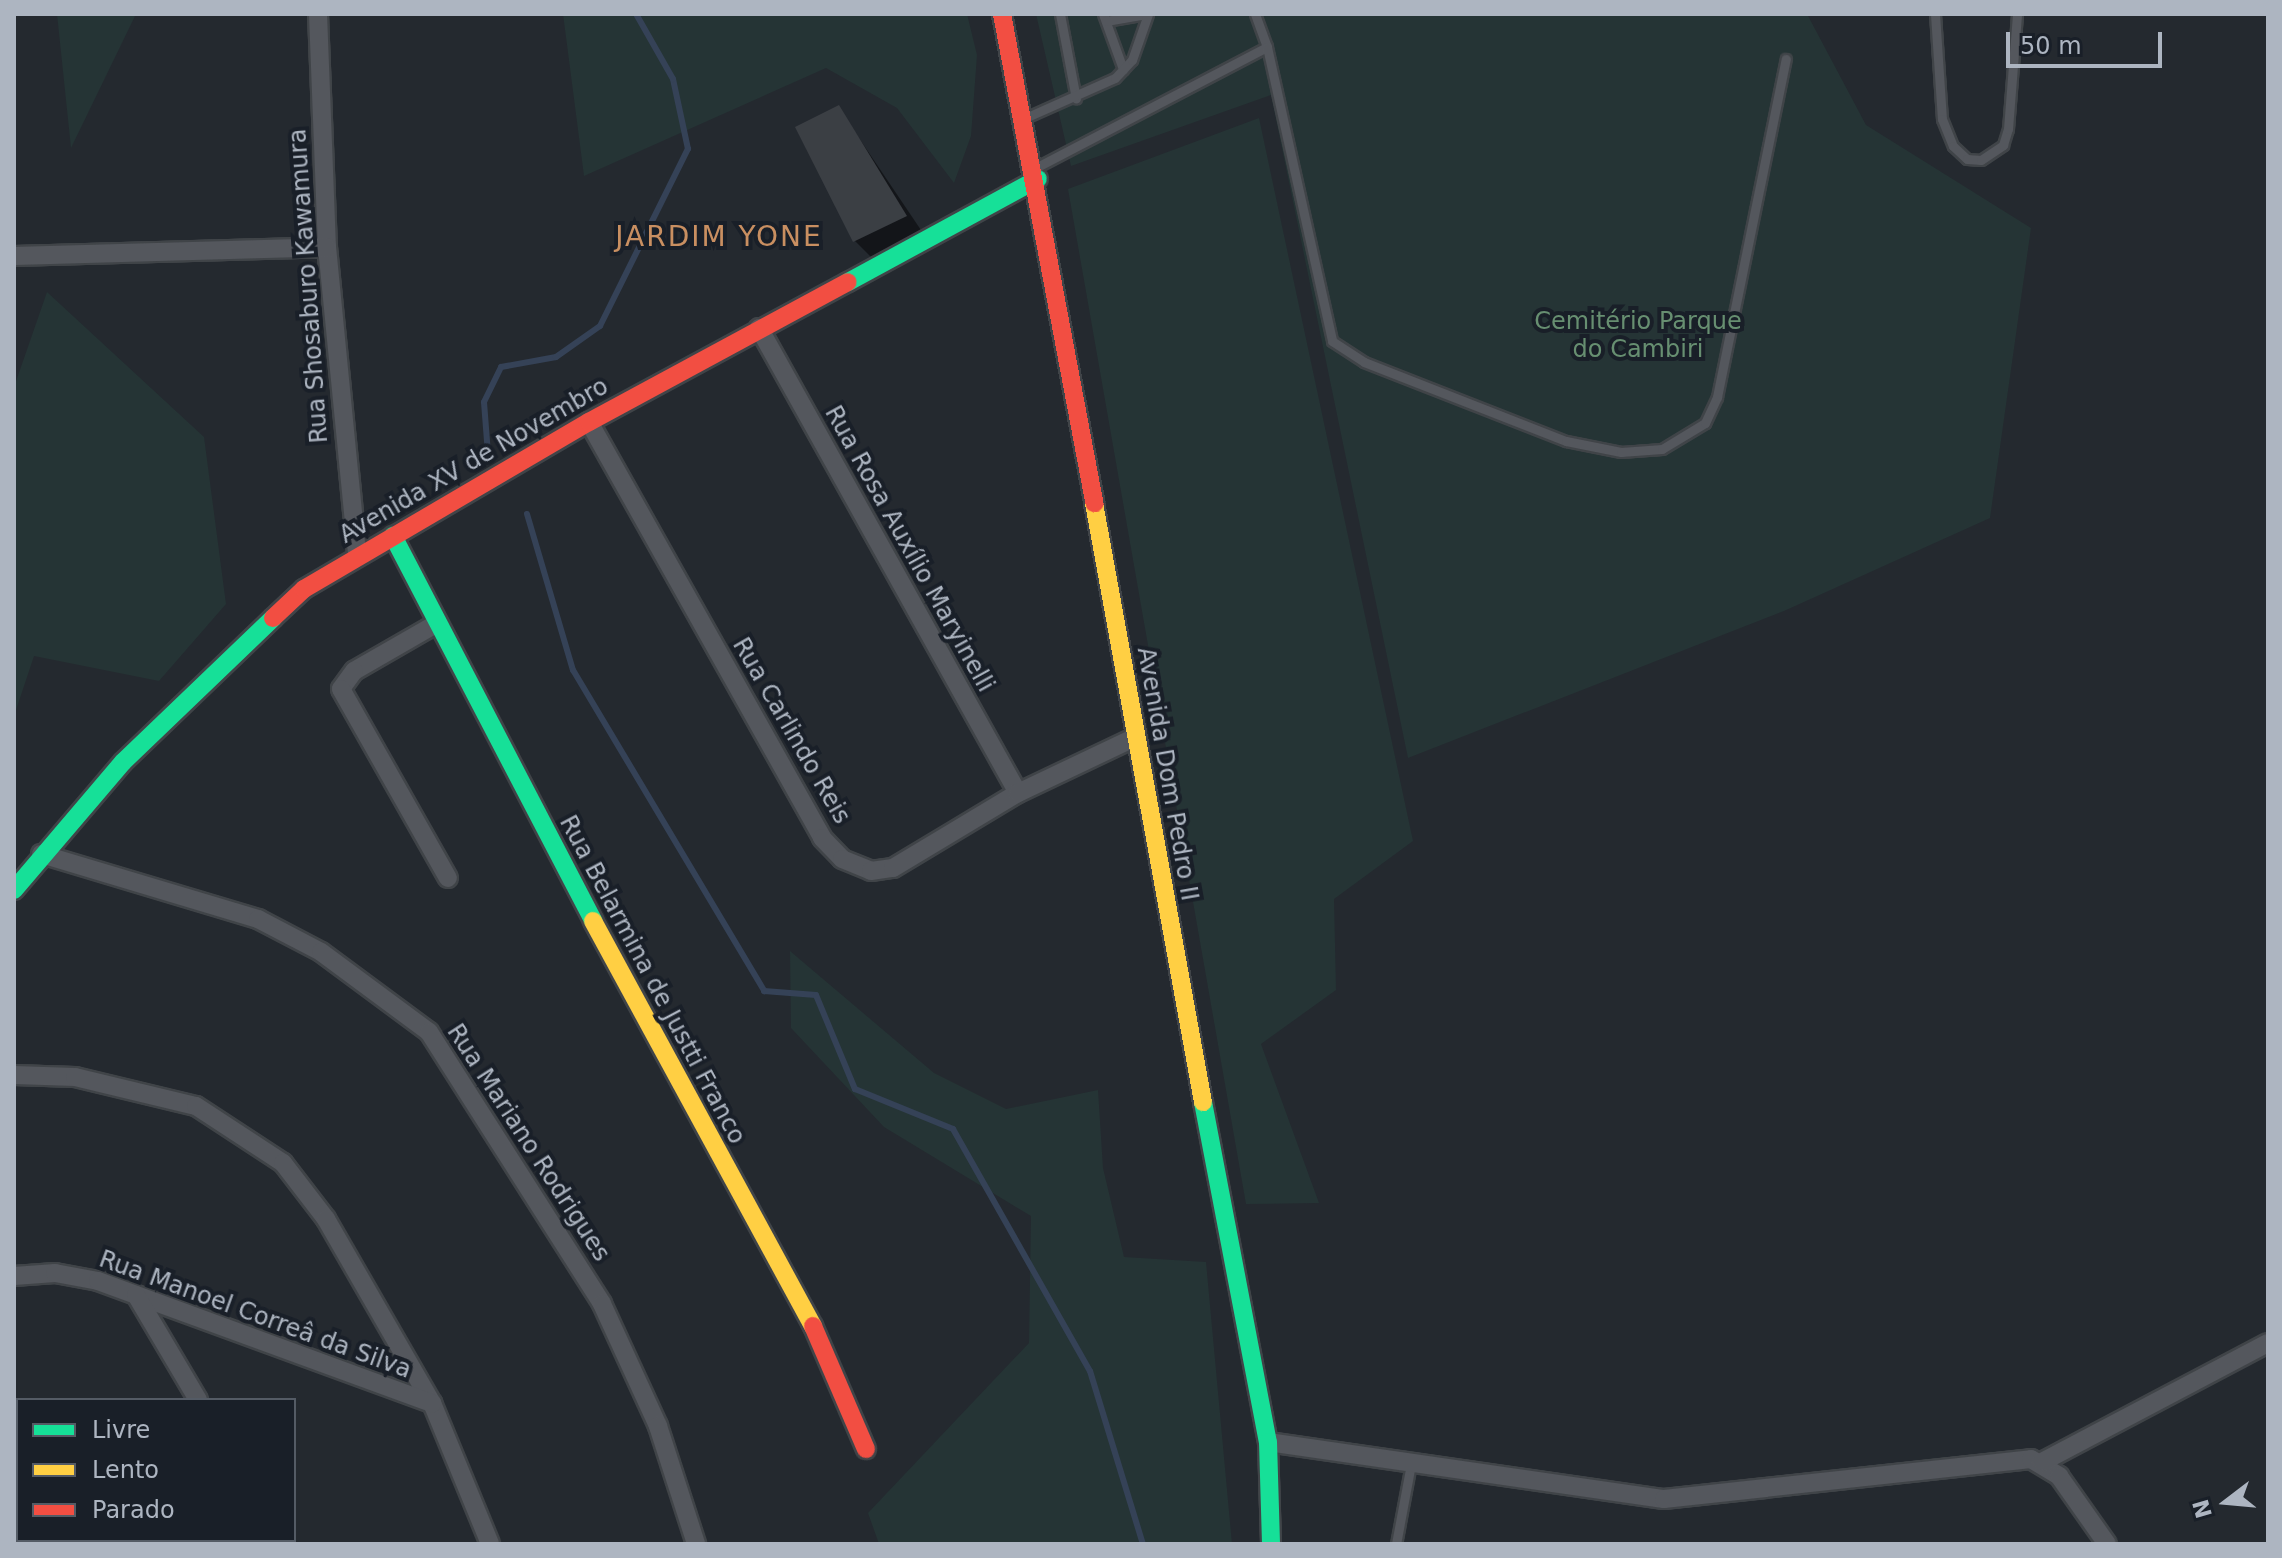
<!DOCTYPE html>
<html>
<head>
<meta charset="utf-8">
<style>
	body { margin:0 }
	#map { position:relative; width:2282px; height:1558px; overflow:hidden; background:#24292f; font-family:"DejaVu Sans",sans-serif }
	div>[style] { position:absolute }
	.green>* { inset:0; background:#253435 }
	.shadow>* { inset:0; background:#0007 }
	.stream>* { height:6px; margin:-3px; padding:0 3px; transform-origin:3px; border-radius:3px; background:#354257 }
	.building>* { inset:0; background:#3b3f44 }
	.roads { filter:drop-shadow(2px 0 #404448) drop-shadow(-2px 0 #404448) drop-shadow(0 2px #404448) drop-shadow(0 -2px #404448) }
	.lane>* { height:9px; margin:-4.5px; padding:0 4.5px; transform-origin:4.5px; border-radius:4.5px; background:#54575d }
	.street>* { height:18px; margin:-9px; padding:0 9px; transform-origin:9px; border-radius:9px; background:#54575d }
	.fast>* { height:18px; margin:-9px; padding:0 9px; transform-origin:9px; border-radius:9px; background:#16e098 }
	.slow>* { height:18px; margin:-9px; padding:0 9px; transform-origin:9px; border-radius:9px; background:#ffcf43 }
	.jam>* { height:18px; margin:-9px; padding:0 9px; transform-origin:9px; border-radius:9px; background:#f24e42 }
	span { translate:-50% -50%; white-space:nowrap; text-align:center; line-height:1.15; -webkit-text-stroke:8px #191f28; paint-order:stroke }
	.street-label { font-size:24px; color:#adb5c1 }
	.park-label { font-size:24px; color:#678f71 }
	.quarter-label { font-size:28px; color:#c98f61; letter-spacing:2px }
	.frame { position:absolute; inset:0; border:16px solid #adb5c1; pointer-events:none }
	.legend { position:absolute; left:16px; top:1398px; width:280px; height:144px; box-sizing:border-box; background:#191f28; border:2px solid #545b65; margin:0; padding:10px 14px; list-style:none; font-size:24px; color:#adb5c1 }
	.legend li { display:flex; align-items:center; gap:16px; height:40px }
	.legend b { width:40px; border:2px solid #545b65 }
	.north { position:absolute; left:2186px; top:1462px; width:80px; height:80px; -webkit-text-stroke:6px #191f28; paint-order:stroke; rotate:254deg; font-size:22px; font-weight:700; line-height:32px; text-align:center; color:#adb5c1 }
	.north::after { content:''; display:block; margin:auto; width:28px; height:36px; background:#adb5c1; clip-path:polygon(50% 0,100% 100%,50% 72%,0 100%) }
	.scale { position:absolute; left:2006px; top:32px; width:156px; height:36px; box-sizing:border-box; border:4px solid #adb5c1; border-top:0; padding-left:10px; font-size:24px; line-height:28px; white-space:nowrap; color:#adb5c1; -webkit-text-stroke:6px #191f28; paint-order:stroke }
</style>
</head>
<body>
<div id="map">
	<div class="green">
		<div style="clip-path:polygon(57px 14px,136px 14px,71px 148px)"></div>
		<div style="clip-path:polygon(563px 14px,967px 14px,977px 55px,971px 136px,954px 183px,897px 108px,826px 68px,584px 176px)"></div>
		<div style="clip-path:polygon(1036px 14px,1807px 14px,1866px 125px,2031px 228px,1990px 518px,1784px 611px,1408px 758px,1271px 95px,1071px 166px)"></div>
		<div style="clip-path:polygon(1259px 118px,1413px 841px,1334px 899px,1336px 990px,1261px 1044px,1319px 1203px,1246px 1204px,1068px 189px)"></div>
		<div style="clip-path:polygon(47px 292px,204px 437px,226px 604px,159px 681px,34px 656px,14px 716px,14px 387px)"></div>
		<div style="clip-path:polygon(790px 951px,934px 1073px,1006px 1109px,1098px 1090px,1103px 1168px,1124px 1257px,1206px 1262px,1232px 1544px,879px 1544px,868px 1513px,1029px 1343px,1031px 1216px,884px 1127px,791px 1028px)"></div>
	</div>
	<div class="shadow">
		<div style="clip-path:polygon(838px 107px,925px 236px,874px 260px,855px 241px)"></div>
	</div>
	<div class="stream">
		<div style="left:488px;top:454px;width:52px;rotate:-94.4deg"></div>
		<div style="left:484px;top:402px;width:39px;rotate:-64deg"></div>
		<div style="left:501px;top:367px;width:56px;rotate:-10.3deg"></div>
		<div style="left:556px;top:357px;width:54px;rotate:-35.2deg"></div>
		<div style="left:600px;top:326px;width:198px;rotate:-63.6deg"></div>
		<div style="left:688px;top:149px;width:72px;rotate:-102.1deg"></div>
		<div style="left:673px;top:79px;width:75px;rotate:-119.6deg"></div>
		<div style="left:527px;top:514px;width:163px;rotate:73.6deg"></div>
		<div style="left:573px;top:670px;width:374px;rotate:59.2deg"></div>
		<div style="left:764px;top:991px;width:52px;rotate:4.4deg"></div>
		<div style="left:816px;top:995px;width:102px;rotate:67.5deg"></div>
		<div style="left:855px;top:1089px;width:106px;rotate:22.2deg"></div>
		<div style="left:953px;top:1129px;width:278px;rotate:60.5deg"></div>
		<div style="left:1090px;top:1371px;width:181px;rotate:73deg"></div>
	</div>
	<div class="building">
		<div style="clip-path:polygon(839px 105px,907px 216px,853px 242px,795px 127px)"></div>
	</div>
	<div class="roads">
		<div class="lane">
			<div style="left:1060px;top:14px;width:86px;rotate:79.3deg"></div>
			<div style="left:1103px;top:14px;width:59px;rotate:70deg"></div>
			<div style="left:1255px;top:14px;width:35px;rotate:70deg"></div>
			<div style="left:1935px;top:14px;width:105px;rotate:86.2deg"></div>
			<div style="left:1942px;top:119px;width:29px;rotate:68deg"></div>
			<div style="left:1953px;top:146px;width:19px;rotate:43deg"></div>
			<div style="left:1967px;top:159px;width:14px;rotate:4deg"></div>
			<div style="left:1981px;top:160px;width:27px;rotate:-34deg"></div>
			<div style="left:2003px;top:145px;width:17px;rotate:-73deg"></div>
			<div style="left:2008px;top:129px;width:115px;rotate:-85.5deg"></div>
			<div style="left:1106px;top:21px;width:41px;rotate:-9.9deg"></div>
			<div style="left:1025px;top:118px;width:98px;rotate:-24deg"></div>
			<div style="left:1115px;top:78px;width:25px;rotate:-47deg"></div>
			<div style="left:1132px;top:60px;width:49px;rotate:-70.8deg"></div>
			<div style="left:1039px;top:166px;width:257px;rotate:-27.6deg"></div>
			<div style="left:1267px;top:47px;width:301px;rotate:77.5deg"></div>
			<div style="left:1332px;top:341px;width:38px;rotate:33deg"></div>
			<div style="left:1364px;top:362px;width:217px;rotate:21.4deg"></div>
			<div style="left:1566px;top:441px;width:56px;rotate:11.3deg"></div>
			<div style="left:1621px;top:452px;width:41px;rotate:-4.2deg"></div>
			<div style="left:1662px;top:449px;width:50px;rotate:-31.2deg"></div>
			<div style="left:1705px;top:423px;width:29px;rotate:-65deg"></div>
			<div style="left:1717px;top:397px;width:345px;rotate:-78.5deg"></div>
			<div style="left:1396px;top:1544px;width:81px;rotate:-79.4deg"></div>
		</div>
		<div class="street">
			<div style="left:318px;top:14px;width:233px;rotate:87.8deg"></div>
			<div style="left:327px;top:247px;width:307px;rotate:84.4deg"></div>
			<div style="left:14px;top:256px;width:313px;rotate:-1.6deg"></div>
			<div style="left:759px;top:328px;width:532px;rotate:60.88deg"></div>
			<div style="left:589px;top:422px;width:477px;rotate:60.7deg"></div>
			<div style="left:822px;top:838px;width:29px;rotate:46deg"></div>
			<div style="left:842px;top:859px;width:31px;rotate:22deg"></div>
			<div style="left:871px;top:871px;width:22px;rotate:-8deg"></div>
			<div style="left:893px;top:868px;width:146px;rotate:-31deg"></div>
			<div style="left:1018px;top:793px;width:128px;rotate:-25.4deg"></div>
			<div style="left:434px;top:625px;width:92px;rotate:150.1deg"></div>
			<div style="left:354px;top:671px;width:22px;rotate:126deg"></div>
			<div style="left:341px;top:689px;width:217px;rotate:60.5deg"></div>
			<div style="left:41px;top:854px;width:227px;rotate:16.7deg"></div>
			<div style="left:258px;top:919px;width:71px;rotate:27.6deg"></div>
			<div style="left:321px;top:952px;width:134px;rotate:36.5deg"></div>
			<div style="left:429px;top:1032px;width:322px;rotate:57.5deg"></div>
			<div style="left:602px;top:1304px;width:134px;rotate:65.3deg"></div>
			<div style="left:658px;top:1426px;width:124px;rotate:72.1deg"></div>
			<div style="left:14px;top:1075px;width:61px;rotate:1.9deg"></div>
			<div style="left:75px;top:1077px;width:124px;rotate:13.5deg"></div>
			<div style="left:196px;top:1106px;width:104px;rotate:33.2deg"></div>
			<div style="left:283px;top:1163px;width:71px;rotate:52.5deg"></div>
			<div style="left:326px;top:1219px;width:212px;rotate:60.1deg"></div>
			<div style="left:432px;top:1403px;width:152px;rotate:67.6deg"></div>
			<div style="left:14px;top:1276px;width:41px;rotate:-4.2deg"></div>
			<div style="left:55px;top:1273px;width:44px;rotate:10.5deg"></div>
			<div style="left:98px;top:1281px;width:356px;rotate:20.1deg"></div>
			<div style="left:136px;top:1295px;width:122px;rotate:59.4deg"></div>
			<div style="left:1268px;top:1442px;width:400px;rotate:8.2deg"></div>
			<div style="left:1664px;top:1499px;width:369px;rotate:-6.2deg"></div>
			<div style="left:2031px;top:1459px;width:33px;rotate:31deg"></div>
			<div style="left:2059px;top:1476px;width:83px;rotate:54.8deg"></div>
			<div style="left:14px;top:1456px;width:4px;rotate:-27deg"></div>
			<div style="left:2042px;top:1462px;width:255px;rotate:-27.8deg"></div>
			<div style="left:152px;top:1540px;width:4px;rotate:63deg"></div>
			<div style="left:278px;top:1540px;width:4px;rotate:63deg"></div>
		</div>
		<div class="fast">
			<div style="left:848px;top:282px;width:216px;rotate:-28.5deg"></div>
			<div style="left:393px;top:536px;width:434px;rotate:62.5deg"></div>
			<div style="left:14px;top:890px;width:168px;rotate:-49.6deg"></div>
			<div style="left:123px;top:762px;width:208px;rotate:-43.8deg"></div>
			<div style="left:1203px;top:1102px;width:346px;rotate:79.2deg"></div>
			<div style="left:1268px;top:1442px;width:102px;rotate:88.3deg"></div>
		</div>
		<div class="slow">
			<div style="left:1094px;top:503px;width:609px;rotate:79.69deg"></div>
			<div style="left:593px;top:921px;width:461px;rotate:61.5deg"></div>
		</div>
		<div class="jam">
			<div style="left:1002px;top:14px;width:498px;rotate:79.3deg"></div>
			<div style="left:273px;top:618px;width:42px;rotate:-43.1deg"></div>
			<div style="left:304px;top:589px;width:330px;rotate:-30.4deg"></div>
			<div style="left:589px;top:422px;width:294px;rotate:-28.4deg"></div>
			<div style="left:813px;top:1326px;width:134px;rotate:66.7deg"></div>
		</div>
	</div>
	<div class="street-label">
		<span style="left:309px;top:286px;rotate:-94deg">Rua Shosaburo Kawamura</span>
		<span style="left:474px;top:461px;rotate:-30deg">Avenida XV de Novembro</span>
		<span style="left:909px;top:549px;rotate:61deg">Rua Rosa Auxílio Maryinelli</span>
		<span style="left:791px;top:731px;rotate:60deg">Rua Carlindo Reis</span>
		<span style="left:1167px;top:774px;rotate:80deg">Avenida Dom Pedro II</span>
		<span style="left:652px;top:980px;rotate:62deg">Rua Belarmina de Justti Franco</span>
		<span style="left:528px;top:1143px;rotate:57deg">Rua Mariano Rodrigues</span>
		<span style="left:255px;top:1315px;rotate:20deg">Rua Manoel Correâ da Silva</span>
	</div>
	<div class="park-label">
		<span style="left:1638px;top:336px">Cemitério Parque<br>do Cambiri</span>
	</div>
	<div class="quarter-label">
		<span style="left:719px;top:237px">JARDIM YONE</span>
	</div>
	<div class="frame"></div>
	<ul class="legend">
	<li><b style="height:10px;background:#16e098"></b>Livre</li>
	<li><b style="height:10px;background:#ffcf43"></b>Lento</li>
	<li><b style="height:10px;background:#f24e42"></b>Parado</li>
	</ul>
	<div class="north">N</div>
	<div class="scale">50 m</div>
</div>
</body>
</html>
